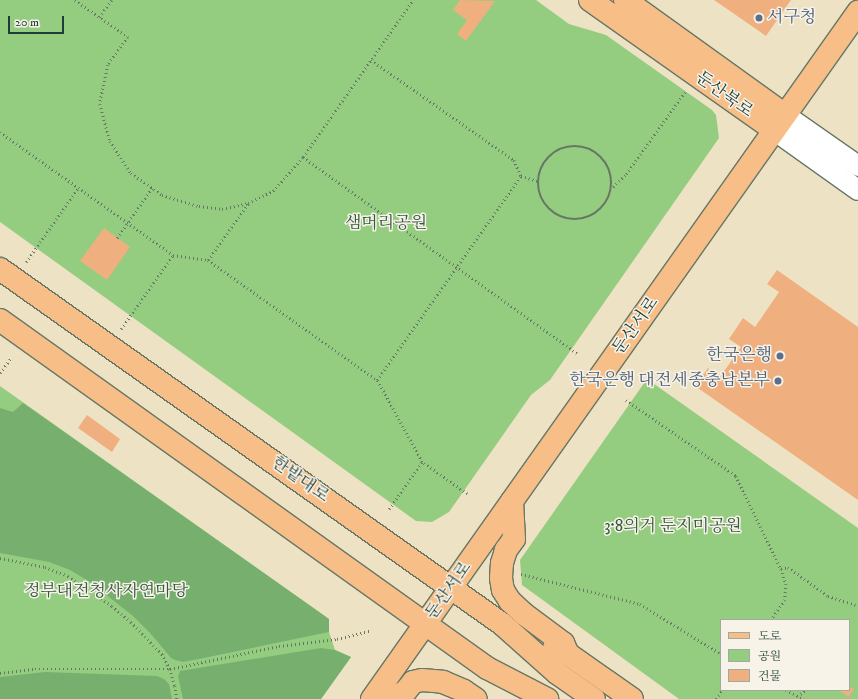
<!DOCTYPE html>
<html>
<head>
<meta charset="utf-8">
<style>
	body { margin:0 }
	#map { position:relative; width:858px; height:699px; overflow:hidden; background:#ede3c4; font-family:"IM FELL DW Pica","Noto Serif KR",serif }
	div>[style] { position:absolute }
	.green>* { inset:0; background:#94cd80 }
	.forest>* { inset:0; background:#77b06e }
	.building>* { inset:0; background:#f0af7f }
	.path>* { height:2.5px; margin-top:-1.25px; transform-origin:0; background:repeating-linear-gradient(90deg,#677766 0 1px,transparent 0 4px) }
	.path>.ring { margin:-1.25px; padding:0; box-sizing:content-box; background:none; border:2.5px solid #677766; border-radius:50% }
	.roads { filter:drop-shadow(1px 0 #677766) drop-shadow(-1px 0 #677766) drop-shadow(0 1px #677766) drop-shadow(0 -1px #677766) }
	.minor>* { height:20px; margin:-10px; padding:0 10px; transform-origin:10px; border-radius:10px; background:#fff }
	.major>* { height:22px; margin:-11px; padding:0 11px; transform-origin:11px; border-radius:11px; background:#f7be88 }
	.dots>* { width:11px; height:11px; translate:-50% -50%; box-sizing:border-box; border:2px solid #f7f3e8; border-radius:50% }
	span { translate:-50% -50%; white-space:nowrap; text-align:center; line-height:1.15; -webkit-text-stroke:3px #f7f3e8; paint-order:stroke }
	.service-label { font-size:17px; color:#4e5e75 }
	.left { translate:0 -50%; text-align:left }
	.right { translate:-100% -50%; text-align:right }
	.street-label { font-size:17px; color:#1f3d34 }
	.park-label { font-size:17px; color:#365a43 }
	.legend { position:absolute; left:720px; top:619px; width:130px; height:72px; box-sizing:border-box; background:#f7f3e8; border:1px solid #a1aaa0; margin:0; padding:5px 7px; list-style:none; font-size:12px; color:#1f3d34 }
	.legend li { display:flex; align-items:center; gap:8px; height:20px }
	.legend b { width:20px; border:1px solid #a1aaa0 }
	.scale { position:absolute; left:8px; top:16px; width:56px; height:18px; box-sizing:border-box; border:2px solid #1f3d34; border-top:0; padding-left:5px; font-size:12px; line-height:14px; white-space:nowrap; color:#1f3d34; -webkit-text-stroke:3px #f7f3e8; paint-order:stroke }
</style>
</head>
<body>
<div id="map">
	<div class="green">
		<div style="clip-path:polygon(0 0,536px 0,569px 24px,606px 35px,712px 110px,716px 115px,719px 138px,550px 380px,531px 395px,449px 512px,432px 522px,416px 521px,0 222px)"></div>
		<div style="clip-path:polygon(evenodd,647px 379px,858px 528px,858px 699px,679px 699px,522px 585px,520px 560px,647px 379px,721px 620px,849px 620px,849px 690px,721px 690px,721px 620px)"></div>
		<div style="clip-path:polygon(0 386px,329px 619px,329px 632px,335px 650px,351px 657px,321px 699px,0 699px)"></div>
	</div>
	<div class="forest">
		<div style="clip-path:polygon(23px 403px,329px 619px,329px 632px,199px 659px,183px 662px,175px 660px,171px 658px,151px 634px,133px 616px,90px 582px,70px 570px,49px 562px,0 553px,0 408px,13px 412px)"></div>
		<div style="clip-path:polygon(321px 648px,335px 650px,351px 657px,321px 699px,183px 699px,178px 676px,180px 671px)"></div>
		<div style="clip-path:polygon(45px 672px,157px 676px,164px 679px,169px 684px,172px 699px,0 699px,0 677px)"></div>
	</div>
	<div class="building">
		<div style="clip-path:polygon(460px 0,495px 1px,466px 41px,457px 34px,467px 20px,453px 10px)"></div>
		<div style="clip-path:polygon(714px 0,791px 0,766px 36px)"></div>
		<div style="clip-path:polygon(104px 228px,130px 247px,107px 280px,80px 261px)"></div>
		<div style="clip-path:polygon(777px 270px,858px 327px,858px 500px,695px 386px,708px 368px,720px 377px,741px 347px,729px 339px,743px 318px,755px 327px,779px 292px,767px 284px)"></div>
		<div style="clip-path:polygon(87px 415px,120px 439px,112px 452px,78px 428px)"></div>
		<div style="clip-path:polygon(849px 686px,854px 689px,849px 697px,838px 690px,849px 690px)"></div>
	</div>
	<div class="path">
		<div style="left:75px;top:0;width:65px;rotate:34.9deg"></div>
		<div style="left:128px;top:37px;width:34px;rotate:126deg"></div>
		<div style="left:108px;top:65px;width:40px;rotate:102deg"></div>
		<div style="left:100px;top:104px;width:38px;rotate:75deg"></div>
		<div style="left:110px;top:141px;width:38px;rotate:57deg"></div>
		<div style="left:131px;top:173px;width:38px;rotate:35deg"></div>
		<div style="left:162px;top:195px;width:39px;rotate:17deg"></div>
		<div style="left:199px;top:206px;width:23px;rotate:7deg"></div>
		<div style="left:222px;top:209px;width:27px;rotate:-13deg"></div>
		<div style="left:248px;top:203px;width:28px;rotate:-26deg"></div>
		<div style="left:273px;top:191px;width:45px;rotate:-48.6deg"></div>
		<div style="left:303px;top:157px;width:192px;rotate:-55deg"></div>
		<div style="left:99px;top:17px;width:21px;rotate:-53deg"></div>
		<div style="left:371px;top:60px;width:174px;rotate:35deg"></div>
		<div style="left:514px;top:160px;width:17px;rotate:66deg"></div>
		<div style="left:521px;top:176px;width:18px;rotate:16deg"></div>
		<div style="left:0;top:132px;width:212px;rotate:35.4deg"></div>
		<div style="left:173px;top:255px;width:35px;rotate:8deg"></div>
		<div style="left:208px;top:260px;width:207px;rotate:35.4deg"></div>
		<div class="ring" style="left:538px;top:146px;width:71.5px;height:71.5px"></div>
		<div style="left:303px;top:157px;width:337px;rotate:35.6deg"></div>
		<div style="left:613px;top:187px;width:18px;rotate:-45deg"></div>
		<div style="left:626px;top:174px;width:101px;rotate:-54.3deg"></div>
		<div style="left:117px;top:238px;width:61px;rotate:-55deg"></div>
		<div style="left:208px;top:260px;width:69px;rotate:-54.5deg"></div>
		<div style="left:26px;top:262px;width:90px;rotate:-54.9deg"></div>
		<div style="left:121px;top:329px;width:90px;rotate:-54.9deg"></div>
		<div style="left:0;top:373px;width:19px;rotate:-54deg"></div>
		<div style="left:626px;top:400px;width:134px;rotate:34.6deg"></div>
		<div style="left:736px;top:476px;width:103px;rotate:64.2deg"></div>
		<div style="left:781px;top:569px;width:16px;rotate:72deg"></div>
		<div style="left:786px;top:584px;width:16px;rotate:94deg"></div>
		<div style="left:785px;top:600px;width:24px;rotate:125deg"></div>
		<div style="left:467px;top:494px;width:55px;rotate:-144.6deg"></div>
		<div style="left:422px;top:462px;width:94px;rotate:-118.8deg"></div>
		<div style="left:377px;top:380px;width:250px;rotate:-54.8deg"></div>
		<div style="left:389px;top:509px;width:57px;rotate:-54.9deg"></div>
		<div style="left:0;top:558px;width:46px;rotate:11.3deg"></div>
		<div style="left:45px;top:567px;width:25px;rotate:21deg"></div>
		<div style="left:68px;top:576px;width:53px;rotate:34.3deg"></div>
		<div style="left:112px;top:606px;width:25px;rotate:40deg"></div>
		<div style="left:131px;top:622px;width:45px;rotate:45.9deg"></div>
		<div style="left:162px;top:654px;width:17px;rotate:62deg"></div>
		<div style="left:170px;top:669px;width:18px;rotate:74deg"></div>
		<div style="left:175px;top:686px;width:13px;rotate:81deg"></div>
		<div style="left:781px;top:569px;width:7px;rotate:-16deg"></div>
		<div style="left:788px;top:567px;width:49px;rotate:35.9deg"></div>
		<div style="left:828px;top:596px;width:32px;rotate:18deg"></div>
		<div style="left:521px;top:574px;width:123px;rotate:14.1deg"></div>
		<div style="left:640px;top:604px;width:95px;rotate:31.7deg"></div>
		<div style="left:0;top:673px;width:35px;rotate:-7deg"></div>
		<div style="left:35px;top:669px;width:135px"></div>
		<div style="left:170px;top:669px;width:111px;rotate:-11.9deg"></div>
		<div style="left:279px;top:646px;width:58px;rotate:-6.9deg"></div>
		<div style="left:337px;top:639px;width:34px;rotate:-14deg"></div>
		<div style="left:786px;top:690px;width:20px;rotate:27deg"></div>
		<div style="left:797px;top:696px;width:12px;rotate:-31deg"></div>
		<div style="left:716px;top:699px;width:11px;rotate:-56deg"></div>
	</div>
	<div class="roads">
		<div class="minor">
			<div style="left:785px;top:115px;width:89px;rotate:34.9deg"></div>
			<div style="left:774px;top:130px;width:103px;rotate:35.5deg"></div>
		</div>
		<div class="major">
			<div style="left:590px;top:0;width:225px;rotate:35.2deg"></div>
			<div style="left:625px;top:0;width:197px;rotate:35.7deg"></div>
			<div style="left:0;top:269px;width:615px;rotate:35.27deg"></div>
			<div style="left:502px;top:624px;width:74px;rotate:41.7deg"></div>
			<div style="left:557px;top:673px;width:45px;rotate:35.1deg"></div>
			<div style="left:0;top:320px;width:599px;rotate:35.55deg"></div>
			<div style="left:487px;top:668px;width:68px;rotate:27.3deg"></div>
			<div style="left:512px;top:501px;width:38px;rotate:87deg"></div>
			<div style="left:514px;top:539px;width:14px;rotate:126deg"></div>
			<div style="left:506px;top:550px;width:14px;rotate:107deg"></div>
			<div style="left:502px;top:563px;width:15px;rotate:94deg"></div>
			<div style="left:501px;top:578px;width:12px;rotate:81deg"></div>
			<div style="left:503px;top:590px;width:13px;rotate:58deg"></div>
			<div style="left:510px;top:601px;width:19px;rotate:43deg"></div>
			<div style="left:524px;top:614px;width:49px;rotate:36.6deg"></div>
			<div style="left:563px;top:643px;width:12px;rotate:66deg"></div>
			<div style="left:554px;top:648px;width:15px;rotate:23deg"></div>
			<div style="left:568px;top:654px;width:78px;rotate:35.1deg"></div>
			<div style="left:372px;top:699px;width:842px;rotate:-54.72deg"></div>
			<div style="left:387px;top:699px;width:19px;rotate:-21deg"></div>
			<div style="left:405px;top:692px;width:13px;rotate:-51deg"></div>
			<div style="left:413px;top:682px;width:9px;rotate:-13deg"></div>
			<div style="left:422px;top:680px;width:21px;rotate:5deg"></div>
			<div style="left:443px;top:682px;width:23px;rotate:23deg"></div>
			<div style="left:464px;top:691px;width:14px;rotate:34deg"></div>
		</div>
	</div>
	<div class="dots">
		<div style="left:759px;top:18px;background:#5c6f8a"></div>
		<div style="left:780px;top:356px;background:#5c6f8a"></div>
		<div style="left:778px;top:381px;background:#5c6f8a"></div>
	</div>
	<div class="service-label">
		<span class="left" style="left:767px;top:18px">서구청</span>
		<span class="right" style="left:772px;top:356px">한국은행</span>
		<span class="right" style="left:770px;top:381px">한국은행 대전세종충남본부</span>
	</div>
	<div class="street-label">
		<span style="left:724px;top:95px;rotate:35deg">둔산북로</span>
		<span style="left:636px;top:326px;rotate:-55deg">둔산서로</span>
		<span style="left:300px;top:480px;rotate:35deg">한밭대로</span>
		<span style="left:449px;top:591px;rotate:-55deg">둔산서로</span>
	</div>
	<div class="park-label">
		<span style="left:386px;top:224px">샘머리공원</span>
		<span style="left:673px;top:527px">3·8의거 둔지미공원</span>
		<span style="left:106px;top:592px">정부대전청사자연마당</span>
	</div>
	<ul class="legend">
	<li><b style="height:5px;background:#f7be88"></b>도로</li>
	<li><b style="height:11px;background:#94cd80"></b>공원</li>
	<li><b style="height:11px;background:#f0af7f"></b>건물</li>
	</ul>
	<div class="scale">20 m</div>
</div>
</body>
</html>
